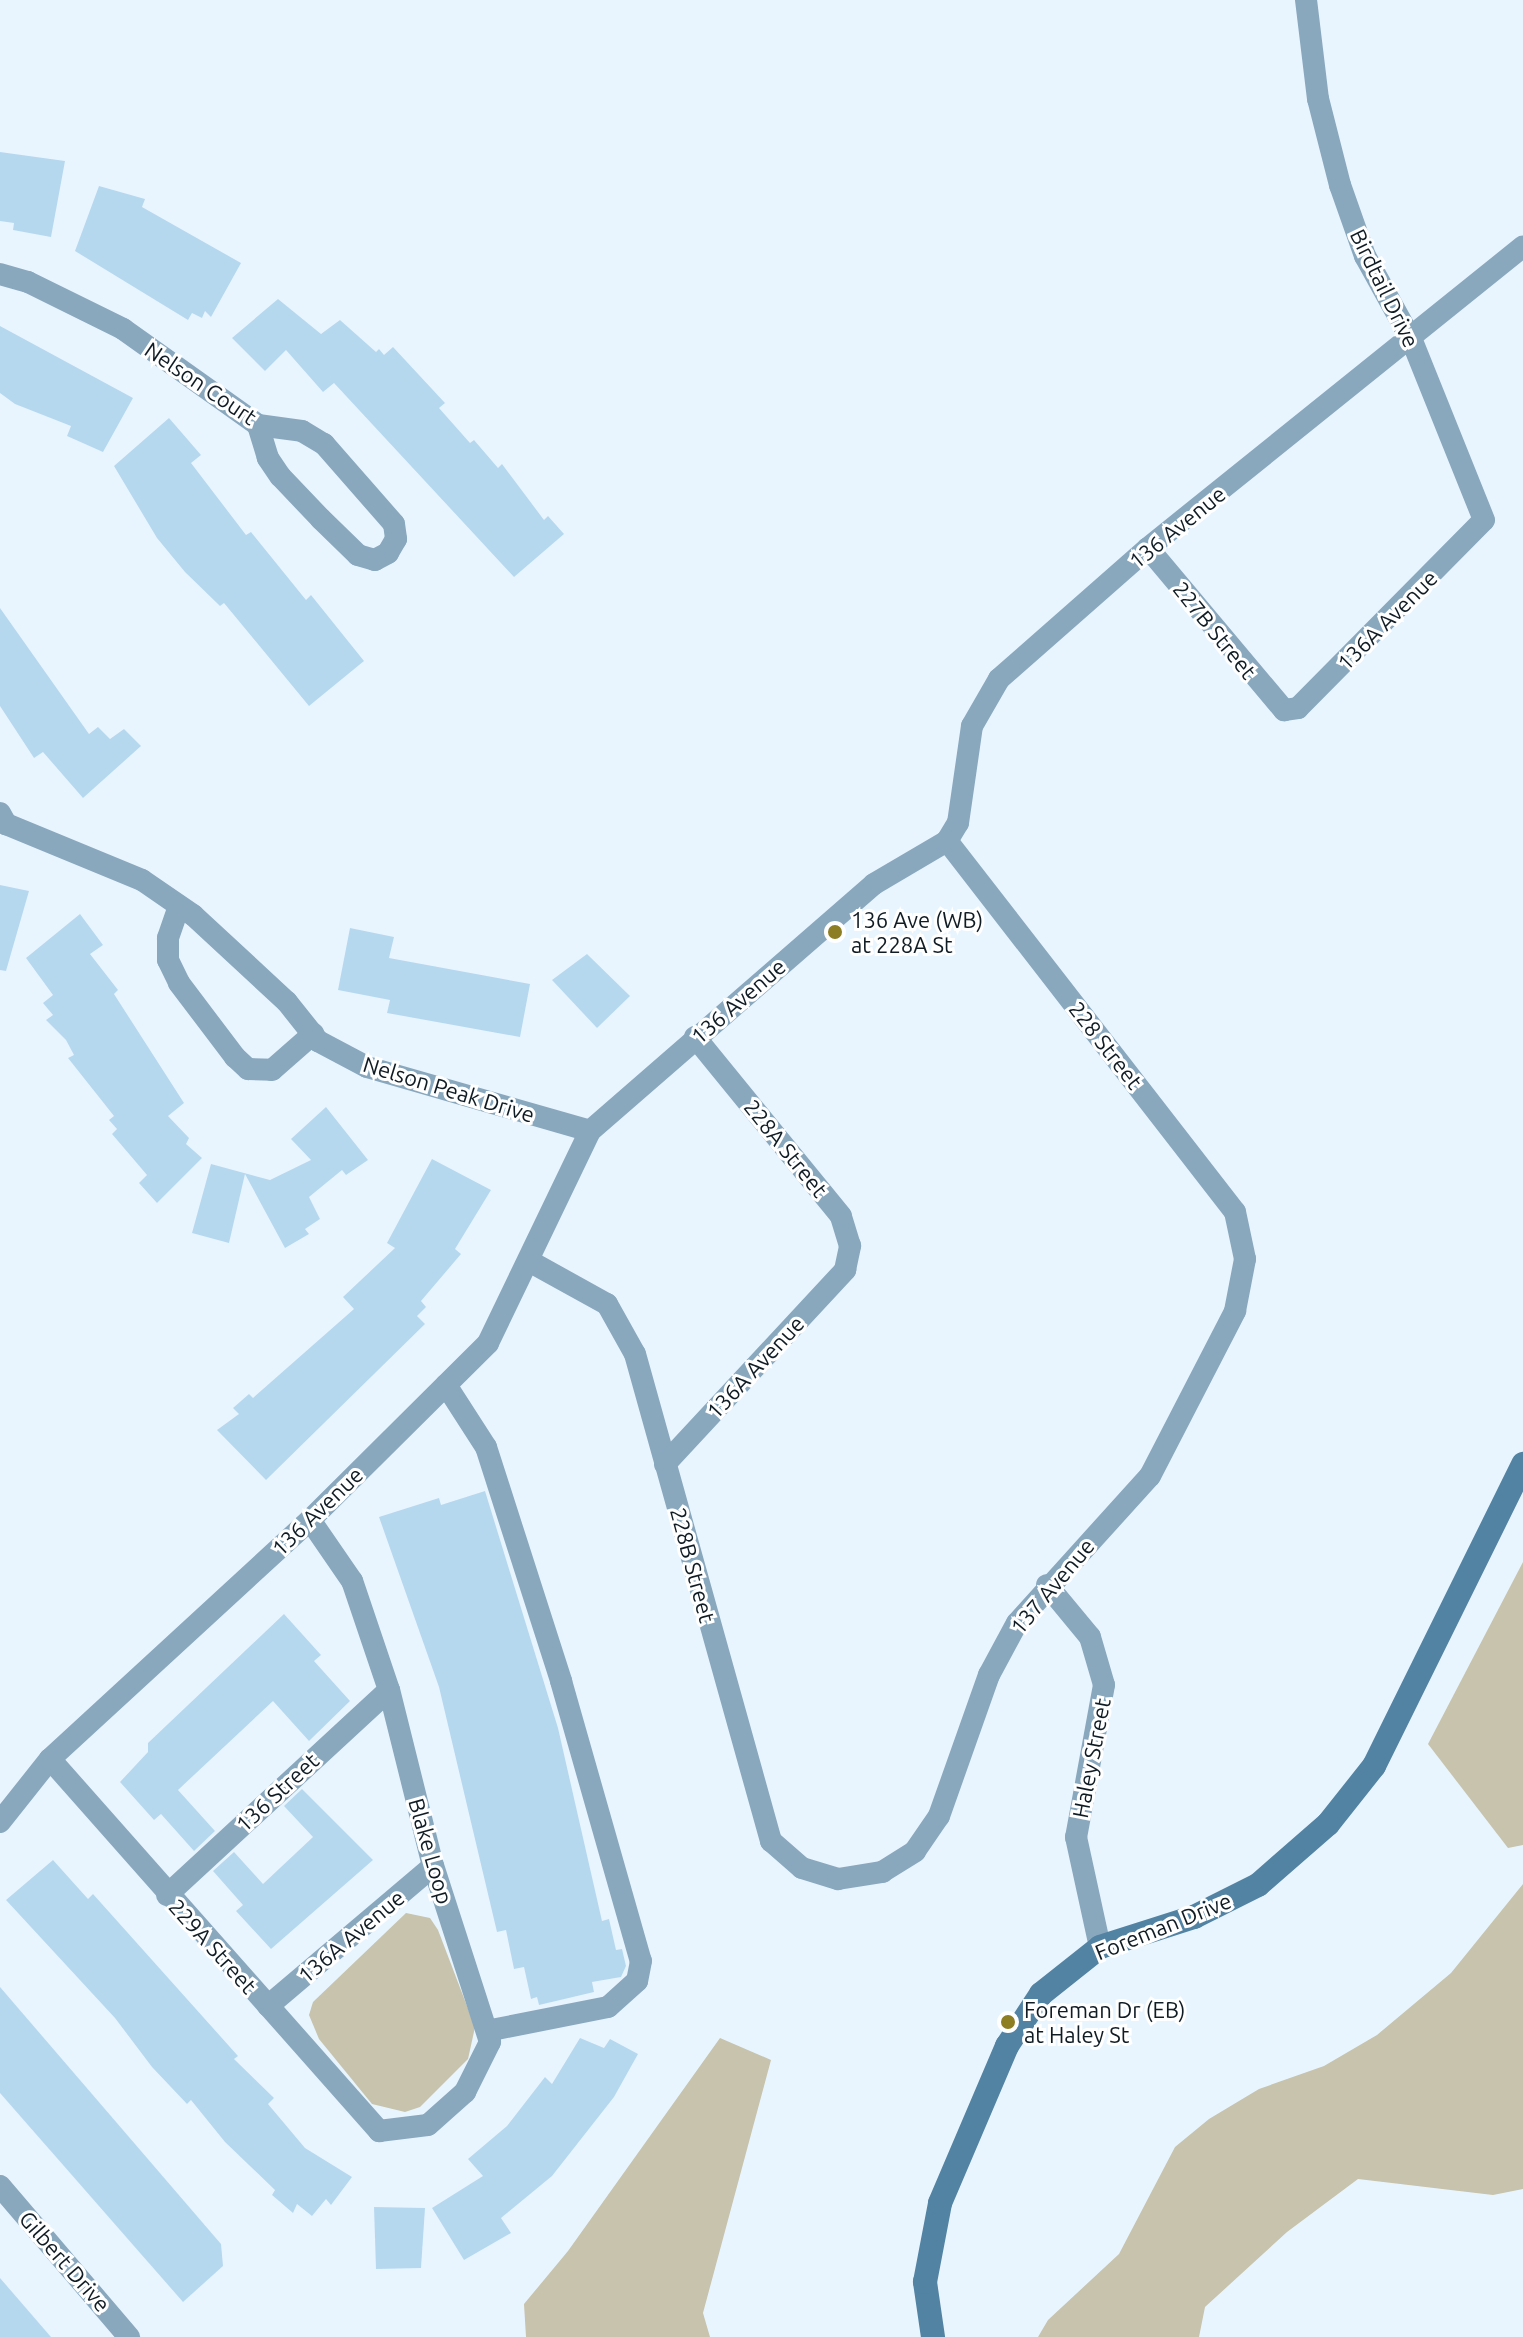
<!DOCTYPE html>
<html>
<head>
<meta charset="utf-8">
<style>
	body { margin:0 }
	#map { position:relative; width:1523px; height:2337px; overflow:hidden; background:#e8f5ff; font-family:Ubuntu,sans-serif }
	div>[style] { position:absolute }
	.green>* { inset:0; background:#c7c3ac }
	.building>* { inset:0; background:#b6d8ef }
	.street>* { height:22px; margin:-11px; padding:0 11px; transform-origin:11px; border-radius:11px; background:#89a8be }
	.secondary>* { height:24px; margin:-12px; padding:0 12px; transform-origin:12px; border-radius:12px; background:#5383a3 }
	.dots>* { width:22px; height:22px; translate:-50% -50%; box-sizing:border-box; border:4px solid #fff; border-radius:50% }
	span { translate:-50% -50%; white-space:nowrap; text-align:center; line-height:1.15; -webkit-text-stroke:6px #fff; paint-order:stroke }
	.street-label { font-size:22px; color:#101c24 }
	.poi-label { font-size:22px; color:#101c24 }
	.left { translate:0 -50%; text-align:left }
</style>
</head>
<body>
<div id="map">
	<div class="green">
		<div style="clip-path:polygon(1523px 1562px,1523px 1845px,1508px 1848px,1428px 1744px)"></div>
		<div style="clip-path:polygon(1523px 1884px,1523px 2189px,1493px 2195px,1358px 2179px,1287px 2232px,1205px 2307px,1199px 2337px,1038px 2337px,1048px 2320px,1119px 2254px,1175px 2147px,1209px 2119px,1259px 2089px,1324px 2066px,1377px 2035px,1451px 1973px)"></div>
		<div style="clip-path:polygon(406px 1913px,430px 1918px,438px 1930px,475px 2027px,468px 2059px,420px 2107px,405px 2112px,372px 2104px,319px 2039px,309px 2015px,313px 2002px)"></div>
		<div style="clip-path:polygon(720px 2038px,771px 2060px,703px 2313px,710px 2337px,526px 2337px,524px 2304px,568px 2251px)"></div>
	</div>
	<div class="building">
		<div style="clip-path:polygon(0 152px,65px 161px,51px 237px,13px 230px,14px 223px,0 221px)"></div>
		<div style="clip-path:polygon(99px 186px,145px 199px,142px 207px,241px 263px,211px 317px,205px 311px,202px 318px,192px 313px,188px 320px,75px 251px)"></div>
		<div style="clip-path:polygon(278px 299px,321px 334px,340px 320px,376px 352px,379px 349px,384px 355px,393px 347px,445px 403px,439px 408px,470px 443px,474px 440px,498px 468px,502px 464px,544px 520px,548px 516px,564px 534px,514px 577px,334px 383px,323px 392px,286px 350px,265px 371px,232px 338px)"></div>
		<div style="clip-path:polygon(0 326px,133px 398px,103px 452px,67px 436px,71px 426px,15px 404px,0 393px)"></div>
		<div style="clip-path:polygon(169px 418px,201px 455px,191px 463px,246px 535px,251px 532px,306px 600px,311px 595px,364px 661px,309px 706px,224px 603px,220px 606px,185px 572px,157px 538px,114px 466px)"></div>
		<div style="clip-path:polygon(0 608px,89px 734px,98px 727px,110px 739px,124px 729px,141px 746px,83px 798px,43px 752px,34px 758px,0 706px)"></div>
		<div style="clip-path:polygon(0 885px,29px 891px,6px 971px,0 970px)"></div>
		<div style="clip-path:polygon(80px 914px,103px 945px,90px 954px,118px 990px,114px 994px,184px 1103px,168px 1116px,189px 1138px,186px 1144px,202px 1158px,157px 1203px,139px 1183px,147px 1175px,112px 1134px,117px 1129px,109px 1120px,114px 1116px,68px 1058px,74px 1055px,66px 1040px,46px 1020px,53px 1015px,43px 1003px,53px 995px,26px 958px)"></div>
		<div style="clip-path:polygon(350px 928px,394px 937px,389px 958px,530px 984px,520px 1037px,387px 1013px,390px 1000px,338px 990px)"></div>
		<div style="clip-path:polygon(587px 954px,630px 996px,597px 1028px,552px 980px)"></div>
		<div style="clip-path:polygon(326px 1107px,368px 1160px,346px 1175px,342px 1170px,309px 1197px,320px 1219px,305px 1229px,309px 1234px,285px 1248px,245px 1174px,229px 1243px,192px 1233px,211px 1164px,270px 1180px,311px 1160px,291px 1139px)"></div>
		<div style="clip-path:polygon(432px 1159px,491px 1190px,455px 1249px,461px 1254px,421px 1301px,426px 1307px,417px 1316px,425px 1324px,266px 1480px,217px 1430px,239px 1414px,233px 1408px,249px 1394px,253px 1398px,354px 1309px,343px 1297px,395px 1248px,387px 1243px)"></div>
		<div style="clip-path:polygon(485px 1491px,558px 1728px,602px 1921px,609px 1919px,616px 1950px,622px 1949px,626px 1966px,621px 1977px,592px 1982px,594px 1992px,539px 2005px,537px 1997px,531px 1999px,524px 1967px,514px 1969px,506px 1930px,497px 1932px,439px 1687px,379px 1517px,439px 1498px,441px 1505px)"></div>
		<div style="clip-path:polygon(284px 1614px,321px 1655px,314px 1661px,350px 1701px,309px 1741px,273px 1701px,178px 1790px,215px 1831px,194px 1851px,161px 1814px,154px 1820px,120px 1782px,148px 1752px,148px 1743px)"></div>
		<div style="clip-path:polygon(302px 1789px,373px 1860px,271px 1949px,236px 1911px,243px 1905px,213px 1871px,234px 1852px,263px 1884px,313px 1837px,284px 1806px)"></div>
		<div style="clip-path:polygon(53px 1860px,88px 1899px,93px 1894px,238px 2056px,234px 2059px,274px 2098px,268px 2104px,305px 2148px,352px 2177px,331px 2205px,326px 2199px,312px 2216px,297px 2204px,293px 2213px,272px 2195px,275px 2190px,225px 2142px,191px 2100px,187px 2104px,152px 2067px,115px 2018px,6px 1900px)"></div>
		<div style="clip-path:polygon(0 1987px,221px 2244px,223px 2266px,183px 2302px,0 2093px)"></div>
		<div style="clip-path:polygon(580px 2038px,604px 2048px,610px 2039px,638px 2054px,614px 2097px,552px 2176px,501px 2218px,511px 2233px,464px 2260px,432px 2208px,483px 2176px,468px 2159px,507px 2126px,545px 2077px,552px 2084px)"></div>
		<div style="clip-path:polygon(374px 2207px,425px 2208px,421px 2268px,376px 2269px)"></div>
		<div style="clip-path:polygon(0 2278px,51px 2337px,0 2337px)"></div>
	</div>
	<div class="street">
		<div style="left:0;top:274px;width:29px;rotate:16deg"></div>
		<div style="left:28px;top:282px;width:106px;rotate:26.3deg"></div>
		<div style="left:123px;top:329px;width:166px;rotate:35.4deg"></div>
		<div style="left:258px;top:425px;width:44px;rotate:7.8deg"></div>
		<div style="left:302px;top:431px;width:26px;rotate:31deg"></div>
		<div style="left:324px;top:444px;width:106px;rotate:48.8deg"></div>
		<div style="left:394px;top:524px;width:15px;rotate:82deg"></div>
		<div style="left:396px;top:539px;width:16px;rotate:120deg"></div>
		<div style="left:388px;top:553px;width:15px;rotate:152deg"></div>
		<div style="left:375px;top:560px;width:18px;rotate:-164deg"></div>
		<div style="left:358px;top:555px;width:52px;rotate:-135.8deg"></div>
		<div style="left:321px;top:519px;width:59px;rotate:-133.6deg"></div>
		<div style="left:280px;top:476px;width:22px;rotate:-124deg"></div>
		<div style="left:268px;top:458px;width:34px;rotate:-107deg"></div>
		<div style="left:1148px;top:548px;width:212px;rotate:50deg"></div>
		<div style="left:1284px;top:710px;width:14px;rotate:-8deg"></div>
		<div style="left:1298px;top:708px;width:264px;rotate:-45.3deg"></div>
		<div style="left:1484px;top:520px;width:193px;rotate:-111.9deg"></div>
		<div style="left:1412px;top:341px;width:97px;rotate:-118.9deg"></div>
		<div style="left:1365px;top:256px;width:75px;rotate:-109.4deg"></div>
		<div style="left:1340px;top:185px;width:89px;rotate:-104.3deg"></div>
		<div style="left:1318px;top:99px;width:100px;rotate:-96.9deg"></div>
		<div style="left:0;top:813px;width:13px;rotate:61deg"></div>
		<div style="left:6px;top:824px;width:147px;rotate:22.4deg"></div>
		<div style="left:142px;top:880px;width:62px;rotate:34.5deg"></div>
		<div style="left:193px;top:915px;width:128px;rotate:42.8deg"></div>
		<div style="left:287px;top:1002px;width:50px;rotate:51.5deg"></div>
		<div style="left:318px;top:1041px;width:55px;rotate:28deg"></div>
		<div style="left:367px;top:1067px;width:232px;rotate:16deg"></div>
		<div style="left:179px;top:906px;width:34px;rotate:109deg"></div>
		<div style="left:168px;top:938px;width:22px;rotate:90deg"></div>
		<div style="left:168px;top:960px;width:25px;rotate:64deg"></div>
		<div style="left:179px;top:983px;width:93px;rotate:52.9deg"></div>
		<div style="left:235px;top:1057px;width:18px;rotate:43deg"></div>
		<div style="left:248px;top:1069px;width:24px;rotate:2deg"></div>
		<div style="left:272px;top:1070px;width:55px;rotate:-41.3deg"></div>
		<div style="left:529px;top:1261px;width:89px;rotate:28.9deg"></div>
		<div style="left:607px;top:1304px;width:57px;rotate:60.8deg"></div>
		<div style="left:635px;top:1354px;width:506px;rotate:74.4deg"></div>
		<div style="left:771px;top:1841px;width:41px;rotate:41.1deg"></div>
		<div style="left:802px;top:1868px;width:38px;rotate:17deg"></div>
		<div style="left:838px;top:1879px;width:45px;rotate:-9deg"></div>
		<div style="left:882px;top:1872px;width:39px;rotate:-32deg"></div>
		<div style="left:915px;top:1851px;width:42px;rotate:-55.6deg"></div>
		<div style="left:939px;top:1816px;width:150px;rotate:-70.5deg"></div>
		<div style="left:989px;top:1675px;width:59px;rotate:-61.7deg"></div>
		<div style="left:1017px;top:1623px;width:198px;rotate:-47.9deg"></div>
		<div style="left:1150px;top:1476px;width:186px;rotate:-62.7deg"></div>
		<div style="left:1235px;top:1311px;width:53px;rotate:-79.1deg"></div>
		<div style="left:1245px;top:1259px;width:48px;rotate:-102deg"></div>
		<div style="left:1235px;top:1212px;width:470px;rotate:-127.8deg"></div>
		<div style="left:446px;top:1385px;width:74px;rotate:57.2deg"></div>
		<div style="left:486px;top:1447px;width:246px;rotate:72.2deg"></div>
		<div style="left:561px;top:1681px;width:291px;rotate:74.1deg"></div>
		<div style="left:641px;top:1961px;width:20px;rotate:101deg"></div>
		<div style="left:637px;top:1981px;width:39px;rotate:138deg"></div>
		<div style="left:608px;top:2007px;width:123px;rotate:168.8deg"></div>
		<div style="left:665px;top:1464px;width:265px;rotate:-47.1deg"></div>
		<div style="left:845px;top:1270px;width:25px;rotate:-78deg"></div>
		<div style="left:850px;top:1246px;width:31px;rotate:-107deg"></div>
		<div style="left:841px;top:1216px;width:231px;rotate:-129.2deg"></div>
		<div style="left:1047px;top:1585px;width:67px;rotate:50.4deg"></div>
		<div style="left:1090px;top:1637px;width:50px;rotate:73.7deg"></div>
		<div style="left:1104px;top:1685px;width:155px;rotate:100.4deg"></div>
		<div style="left:1076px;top:1837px;width:113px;rotate:77.7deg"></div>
		<div style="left:50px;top:1759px;width:497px;rotate:48.5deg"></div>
		<div style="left:379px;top:2131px;width:49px;rotate:-7deg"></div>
		<div style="left:428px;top:2125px;width:50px;rotate:-41.7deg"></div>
		<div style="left:465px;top:2092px;width:56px;rotate:-63.4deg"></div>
		<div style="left:490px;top:2042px;width:185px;rotate:-107.9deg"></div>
		<div style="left:433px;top:1866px;width:181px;rotate:-104deg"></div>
		<div style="left:389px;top:1690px;width:115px;rotate:-108.7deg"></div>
		<div style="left:352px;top:1581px;width:74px;rotate:-124.5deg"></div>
		<div style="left:0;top:1822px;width:80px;rotate:-51.6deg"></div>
		<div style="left:50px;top:1759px;width:353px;rotate:-42.6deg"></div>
		<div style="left:310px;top:1520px;width:251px;rotate:-44.8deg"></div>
		<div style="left:488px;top:1343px;width:235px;rotate:-64.3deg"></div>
		<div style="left:590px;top:1131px;width:376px;rotate:-41deg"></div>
		<div style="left:874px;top:884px;width:85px;rotate:-30.5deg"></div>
		<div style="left:947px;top:841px;width:21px;rotate:-59deg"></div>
		<div style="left:958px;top:823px;width:98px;rotate:-81.8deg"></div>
		<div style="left:972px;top:726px;width:54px;rotate:-60.1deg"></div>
		<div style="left:999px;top:679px;width:198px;rotate:-41.3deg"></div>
		<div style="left:1148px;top:548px;width:481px;rotate:-38.8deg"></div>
		<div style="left:167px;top:1895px;width:302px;rotate:-42.7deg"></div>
		<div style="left:268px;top:2006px;width:216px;rotate:-40.3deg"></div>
		<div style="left:0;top:2186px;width:199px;rotate:49.5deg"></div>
	</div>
	<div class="secondary">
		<div style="left:933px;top:2337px;width:56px;rotate:-98.3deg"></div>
		<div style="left:925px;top:2282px;width:80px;rotate:-79.2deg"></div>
		<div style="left:940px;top:2203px;width:171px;rotate:-66.9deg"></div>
		<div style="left:1007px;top:2046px;width:62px;rotate:-56.8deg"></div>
		<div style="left:1041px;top:1994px;width:75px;rotate:-38.5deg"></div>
		<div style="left:1100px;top:1947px;width:99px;rotate:-17.7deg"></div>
		<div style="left:1194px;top:1917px;width:72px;rotate:-26.6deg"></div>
		<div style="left:1258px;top:1885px;width:93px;rotate:-41.1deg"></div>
		<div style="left:1328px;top:1824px;width:74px;rotate:-51.6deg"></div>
		<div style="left:1374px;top:1766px;width:337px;rotate:-63.7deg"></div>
	</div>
	<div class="dots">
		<div style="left:835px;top:932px;background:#8d7d23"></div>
		<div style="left:1008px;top:2022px;background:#8d7d23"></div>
	</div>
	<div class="street-label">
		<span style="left:1385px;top:288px;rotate:64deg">Birdtail Drive</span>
		<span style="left:201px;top:383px;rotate:34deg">Nelson Court</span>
		<span style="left:1177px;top:527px;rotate:-39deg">136 Avenue</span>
		<span style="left:1387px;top:620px;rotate:-45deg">136A Avenue</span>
		<span style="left:1215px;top:630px;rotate:51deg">227B Street</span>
		<span style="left:738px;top:1001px;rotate:-41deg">136 Avenue</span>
		<span style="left:1106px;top:1045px;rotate:52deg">228 Street</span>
		<span style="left:449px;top:1089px;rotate:17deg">Nelson Peak Drive</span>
		<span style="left:786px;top:1148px;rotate:51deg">228A Street</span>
		<span style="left:755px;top:1367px;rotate:-47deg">136A Avenue</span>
		<span style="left:317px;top:1511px;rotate:-44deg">136 Avenue</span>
		<span style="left:693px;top:1565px;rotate:75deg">228B Street</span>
		<span style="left:1052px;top:1586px;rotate:-50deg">137 Avenue</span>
		<span style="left:1091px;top:1758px;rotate:-79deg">Haley Street</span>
		<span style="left:277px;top:1792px;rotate:-43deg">136 Street</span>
		<span style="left:431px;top:1851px;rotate:74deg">Blake Loop</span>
		<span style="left:1163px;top:1926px;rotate:-22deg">Foreman Drive</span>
		<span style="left:351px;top:1936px;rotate:-40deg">136A Avenue</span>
		<span style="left:213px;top:1946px;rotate:48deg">229A Street</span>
		<span style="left:65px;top:2261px;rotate:49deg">Gilbert Drive</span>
	</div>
	<div class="poi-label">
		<span class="left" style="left:851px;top:932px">136 Ave (WB)<br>at 228A St</span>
		<span class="left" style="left:1024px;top:2022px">Foreman Dr (EB)<br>at Haley St</span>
	</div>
</div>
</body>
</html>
